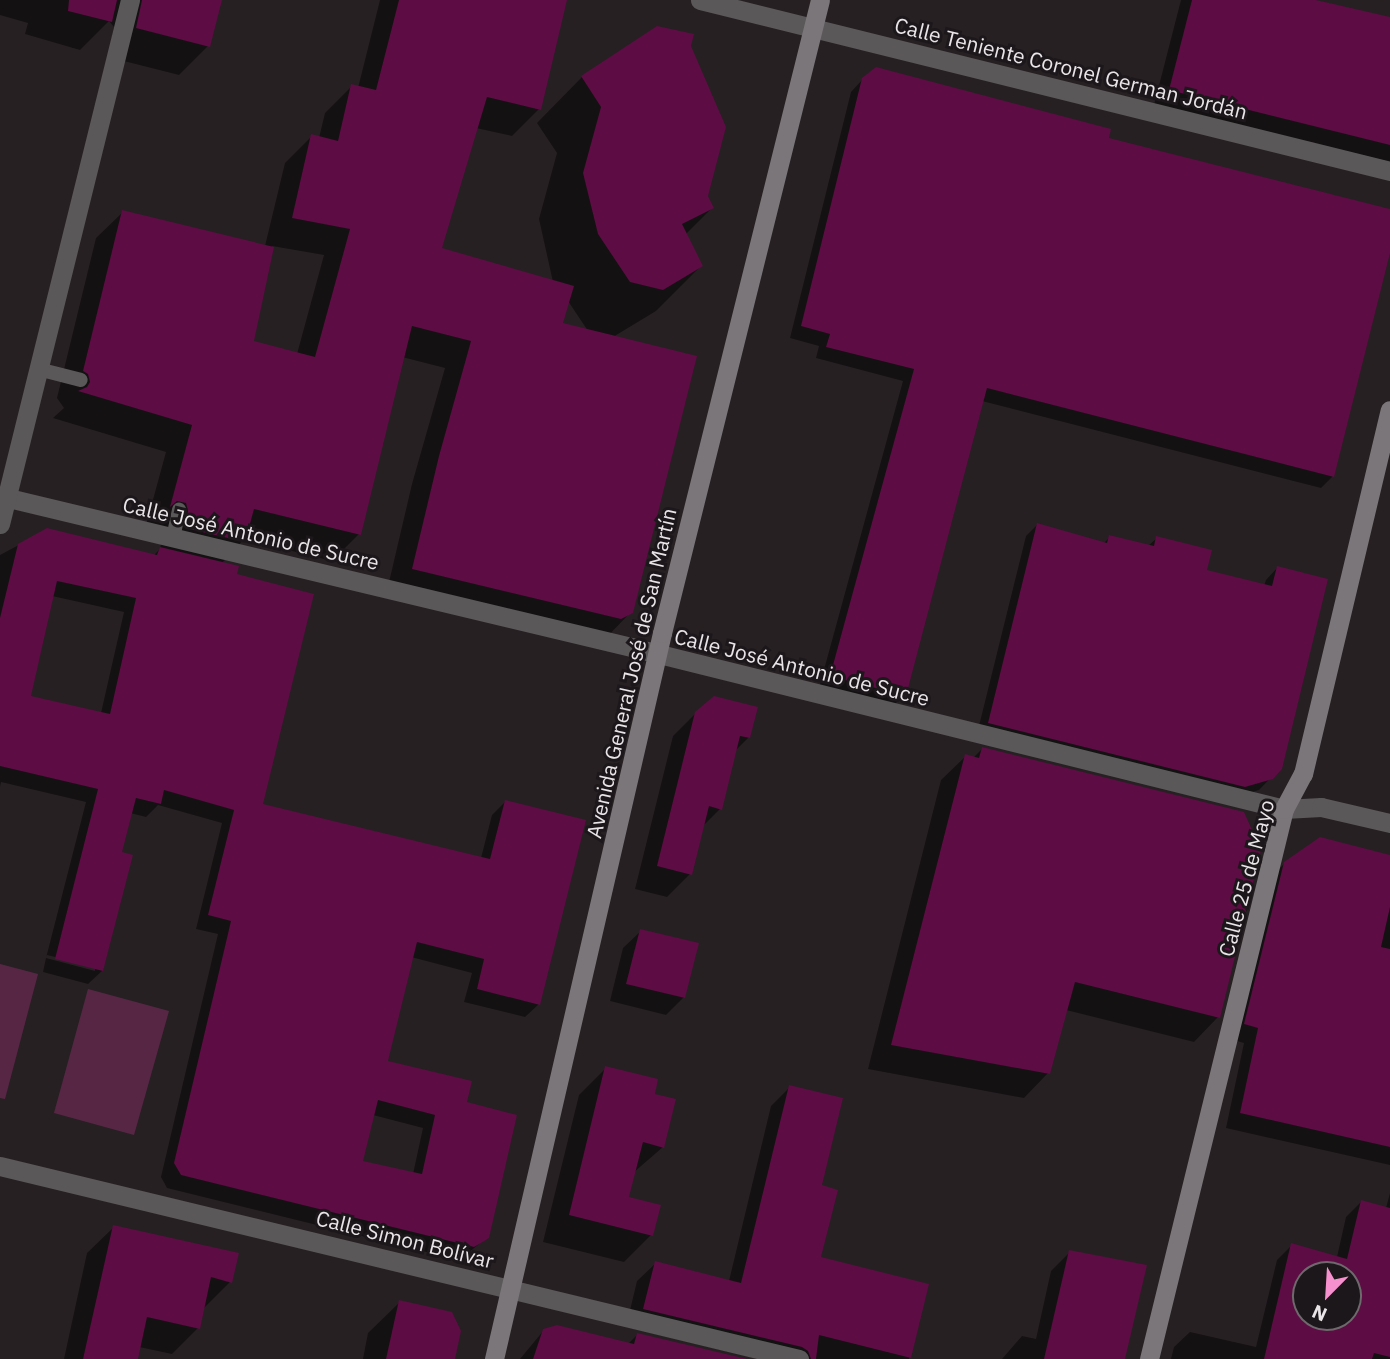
<!DOCTYPE html>
<html>
<head>
<meta charset="utf-8">
<style>
	body { margin:0 }
	#map { position:relative; width:1390px; height:1359px; overflow:hidden; background:#262023; font-family:"IBM Plex Sans",sans-serif }
	div>[style] { position:absolute }
	.green>* { inset:0; background:#582645 }
	.shadow>* { inset:0; background:#0007 }
	.building>* { inset:0; background:#5d0c44 }
	.service>* { height:14px; margin:-7px; padding:0 7px; transform-origin:7px; border-radius:7px; background:#5b585a }
	.minor>* { height:19px; margin:-9.5px; padding:0 9.5px; transform-origin:9.5px; border-radius:9.5px; background:#5b585a }
	.secondary>* { height:19px; margin:-9.5px; padding:0 9.5px; transform-origin:9.5px; border-radius:9.5px; background:#7b7679 }
	span { translate:-50% -50%; white-space:nowrap; text-align:center; line-height:1.15; -webkit-text-stroke:6px #1c171a; paint-order:stroke }
	.street-label { font-size:21px; color:#e9e4e7 }
	.north { position:absolute; left:1292px; top:1261px; width:70px; height:70px; box-sizing:border-box; background:#1c171a; border:2px solid #6e696c; border-radius:50%; rotate:204deg; font-size:19px; font-weight:700; line-height:28px; text-align:center; color:#e9e4e7 }
	.north::after { content:''; display:block; margin:auto; width:24px; height:32px; background:#f790ce; clip-path:polygon(50% 0,100% 100%,50% 72%,0 100%) }
</style>
</head>
<body>
<div id="map">
	<div class="green">
		<div style="clip-path:polygon(0 964px,38px 974px,5px 1099px,0 1098px)"></div>
		<div style="clip-path:polygon(88px 989px,169px 1011px,134px 1135px,54px 1113px)"></div>
	</div>
	<div class="shadow">
		<div style="clip-path:polygon(0 0,220px 0,208px 46px,179px 75px,108px 57px,114px 27px,109px 21px,80px 50px,25px 34px,28px 23px,0 15px)"></div>
		<div style="clip-path:polygon(evenodd,380px 0,563px 0,539px 109px,512px 136px,476px 128px,440px 249px,553px 282px,539px 219px,557px 153px,537px 123px,582px 77px,689px 46px,706px 196px,712px 208px,685px 235px,701px 266px,656px 311px,613px 337px,631px 612px,604px 640px,386px 595px,412px 484px,445px 368px,402px 357px,359px 534px,332px 561px,244px 539px,222px 563px,235px 576px,261px 806px,481px 858px,492px 815px,505px 802px,539px 1004px,525px 1017px,464px 1002px,472px 973px,411px 957px,386px 1062px,464px 1103px,488px 1237px,459px 1260px,167px 1188px,161px 1177px,218px 934px,196px 929px,222px 823px,158px 805px,146px 817px,130px 813px,120px 853px,102px 971px,88px 984px,43px 972px,46px 958px,95px 971px,95px 967px,47px 955px,46px 958px,86px 802px,1px 782px,0 787px,0 555px,47px 530px,153px 556px,160px 549px,162px 539px,145px 529px,166px 452px,53px 418px,64px 408px,57px 398px,96px 238px,123px 212px,265px 246px,285px 163px,312px 136px,319px 138px,325px 113px,352px 86px,358px 88px,380px 0,272px 246px,324px 255px,297px 354px,252px 343px,272px 246px,380px 0,568px 301px,588px 331px,561px 324px,568px 301px,380px 0,52px 596px,124px 612px,101px 713px,29px 697px,52px 596px,380px 0,373px 1115px,423px 1128px,413px 1174px,361px 1162px,373px 1115px)"></div>
		<div style="clip-path:polygon(1181px 0,1315px 0,1390px 19px,1390px 162px,1154px 105px)"></div>
		<div style="clip-path:polygon(863px 79px,1390px 211px,1390px 246px,1333px 476px,1321px 488px,982px 401px,904px 695px,892px 707px,819px 688px,903px 381px,816px 358px,819px 346px,790px 338px,851px 92px)"></div>
		<div style="clip-path:polygon(1037px 525px,1103px 544px,1110px 537px,1148px 546px,1157px 538px,1205px 572px,1264px 586px,1266px 580px,1277px 568px,1280px 768px,1259px 790px,1232px 798px,977px 734px,1026px 536px)"></div>
		<div style="clip-path:polygon(696px 713px,749px 737px,734px 752px,720px 809px,702px 827px,690px 874px,667px 897px,635px 889px,673px 736px)"></div>
		<div style="clip-path:polygon(982px 749px,1218px 1017px,1194px 1042px,1066px 1010px,1048px 1073px,1024px 1098px,868px 1069px,941px 780px,966px 756px,973px 758px)"></div>
		<div style="clip-path:polygon(1390px 856px,1390px 1165px,1226px 1128px,1244px 1043px,1230px 1039px,1269px 879px,1285px 863px)"></div>
		<div style="clip-path:polygon(641px 931px,684px 997px,666px 1015px,610px 1001px,623px 948px)"></div>
		<div style="clip-path:polygon(606px 1068px,663px 1147px,633px 1173px,627px 1199px,651px 1235px,624px 1262px,543px 1242px,579px 1095px)"></div>
		<div style="clip-path:polygon(790px 1087px,820px 1186px,819px 1259px,927px 1285px,909px 1359px,758px 1359px,626px 1327px,637px 1281px,656px 1263px,729px 1281px,771px 1106px)"></div>
		<div style="clip-path:polygon(evenodd,1390px 1193px,1390px 1359px,1171px 1359px,1174px 1347px,1190px 1332px,1256px 1347px,1277px 1260px,1292px 1245px,1337px 1257px,1346px 1217px,1361px 1202px,1386px 1208px,1390px 1193px,1306px 1275px,1348px 1275px,1348px 1317px,1306px 1317px,1306px 1275px)"></div>
		<div style="clip-path:polygon(114px 1227px,230px 1282px,204px 1308px,198px 1328px,172px 1354px,139px 1347px,136px 1359px,64px 1359px,87px 1253px)"></div>
		<div style="clip-path:polygon(1070px 1252px,1123px 1359px,1002px 1359px,1022px 1336px,1036px 1339px,1051px 1271px)"></div>
		<div style="clip-path:polygon(400px 1302px,453px 1359px,363px 1359px,368px 1333px)"></div>
		<div style="clip-path:polygon(544px 1330px,628px 1344px,638px 1334px,739px 1359px,520px 1359px)"></div>
	</div>
	<div class="building">
		<div style="clip-path:polygon(69px 0,117px 0,112px 22px,68px 11px)"></div>
		<div style="clip-path:polygon(142px 0,222px 0,210px 47px,136px 28px)"></div>
		<div style="clip-path:polygon(399px 0,567px 0,541px 110px,487px 97px,442px 248px,574px 286px,563px 323px,697px 356px,633px 613px,621px 619px,412px 569px,439px 456px,471px 341px,412px 326px,361px 535px,254px 509px,245px 542px,185px 528px,188px 511px,186px 503px,177px 501px,170px 507px,192px 425px,78px 391px,87px 387px,90px 382px,88px 374px,83px 371px,122px 210px,274px 247px,254px 341px,315px 357px,350px 229px,292px 218px,311px 134px,338px 141px,351px 84px,376px 90px)"></div>
		<div style="clip-path:polygon(1192px 0,1316px 0,1390px 17px,1390px 145px,1169px 90px)"></div>
		<div style="clip-path:polygon(657px 26px,694px 34px,691px 46px,726px 127px,708px 196px,714px 208px,682px 224px,703px 266px,663px 290px,630px 282px,598px 234px,583px 173px,601px 107px,581px 76px)"></div>
		<div style="clip-path:polygon(876px 67px,1111px 129px,1109px 138px,1390px 209px,1390px 253px,1334px 477px,987px 388px,906px 696px,830px 676px,914px 369px,826px 347px,830px 334px,801px 326px,862px 78px)"></div>
		<div style="clip-path:polygon(1037px 523px,1107px 543px,1109px 535px,1154px 546px,1156px 536px,1212px 550px,1207px 570px,1272px 586px,1277px 566px,1328px 579px,1282px 769px,1273px 779px,1245px 787px,988px 723px)"></div>
		<div style="clip-path:polygon(evenodd,47px 528px,157px 555px,160px 547px,239px 566px,237px 574px,314px 594px,263px 804px,490px 859px,505px 800px,586px 820px,540px 1005px,477px 989px,484px 959px,417px 942px,388px 1061px,472px 1081px,467px 1102px,517px 1115px,489px 1238px,481px 1243px,474px 1247px,181px 1175px,174px 1163px,231px 921px,208px 915px,234px 810px,164px 790px,161px 804px,136px 798px,122px 852px,133px 855px,103px 971px,55px 959px,98px 789px,0 766px,0 618px,18px 544px,47px 528px,57px 581px,136px 598px,110px 714px,31px 696px,57px 581px,47px 528px,378px 1100px,435px 1115px,422px 1174px,363px 1161px,378px 1100px)"></div>
		<div style="clip-path:polygon(714px 696px,758px 707px,750px 738px,740px 736px,722px 810px,709px 806px,692px 875px,657px 866px,695px 712px)"></div>
		<div style="clip-path:polygon(982px 747px,1244px 812px,1261px 850px,1220px 1018px,1075px 982px,1050px 1074px,891px 1045px,965px 754px,979px 758px)"></div>
		<div style="clip-path:polygon(1320px 837px,1390px 855px,1390px 907px,1381px 947px,1390px 949px,1390px 1147px,1240px 1113px,1258px 1028px,1244px 1024px,1284px 862px)"></div>
		<div style="clip-path:polygon(640px 929px,699px 943px,685px 998px,626px 984px)"></div>
		<div style="clip-path:polygon(605px 1066px,658px 1079px,655px 1094px,676px 1099px,664px 1148px,643px 1142px,629px 1197px,661px 1205px,653px 1236px,569px 1215px)"></div>
		<div style="clip-path:polygon(789px 1085px,843px 1098px,822px 1185px,838px 1190px,821px 1257px,929px 1284px,911px 1358px,819px 1335px,816px 1359px,811px 1359px,808px 1351px,802px 1347px,643px 1309px,655px 1261px,741px 1283px)"></div>
		<div style="clip-path:polygon(evenodd,1361px 1200px,1390px 1208px,1390px 1357px,1374px 1353px,1372px 1359px,1264px 1359px,1291px 1243px,1347px 1259px,1361px 1200px,1306px 1275px,1348px 1275px,1348px 1317px,1306px 1317px,1306px 1275px)"></div>
		<div style="clip-path:polygon(113px 1225px,239px 1253px,232px 1283px,211px 1277px,200px 1329px,147px 1317px,138px 1359px,83px 1359px)"></div>
		<div style="clip-path:polygon(1069px 1250px,1147px 1265px,1125px 1359px,1044px 1359px)"></div>
		<div style="clip-path:polygon(399px 1300px,452px 1312px,461px 1331px,455px 1359px,386px 1359px)"></div>
		<div style="clip-path:polygon(557px 1325px,634px 1344px,637px 1333px,747px 1359px,533px 1359px,543px 1329px)"></div>
	</div>
	<div class="service">
		<div style="left:38px;top:369px;width:44px;rotate:14.3deg"></div>
		<div style="left:173px;top:538px;width:29px;rotate:-78deg"></div>
	</div>
	<div class="minor">
		<div style="left:700px;top:0;width:711px;rotate:13.92deg"></div>
		<div style="left:0;top:496px;width:649px;rotate:13.46deg"></div>
		<div style="left:631px;top:647px;width:673px;rotate:13.93deg"></div>
		<div style="left:1284px;top:809px;width:37px;rotate:-3deg"></div>
		<div style="left:1321px;top:807px;width:71px;rotate:13.1deg"></div>
		<div style="left:0;top:524px;width:540px;rotate:-76.07deg"></div>
		<div style="left:0;top:1166px;width:822px;rotate:13.58deg"></div>
	</div>
	<div class="secondary">
		<div style="left:494px;top:1359px;width:745px;rotate:-76.97deg"></div>
		<div style="left:662px;top:633px;width:652px;rotate:-75.99deg"></div>
		<div style="left:1149px;top:1359px;width:566px;rotate:-76.21deg"></div>
		<div style="left:1284px;top:809px;width:40px;rotate:-62deg"></div>
		<div style="left:1303px;top:774px;width:374px;rotate:-76.6deg"></div>
	</div>
	<div class="street-label">
		<span style="left:1071px;top:68px;rotate:14deg">Calle Teniente Coronel German Jordán</span>
		<span style="left:251px;top:533px;rotate:13deg">Calle José Antonio de Sucre</span>
		<span style="left:802px;top:667px;rotate:14deg">Calle José Antonio de Sucre</span>
		<span style="left:631px;top:673px;rotate:-77deg">Avenida General José de San Martín</span>
		<span style="left:1246px;top:878px;rotate:-75deg">Calle 25 de Mayo</span>
		<span style="left:405px;top:1239px;rotate:14deg">Calle Simon Bolívar</span>
	</div>
	<div class="north">N</div>
</div>
</body>
</html>
